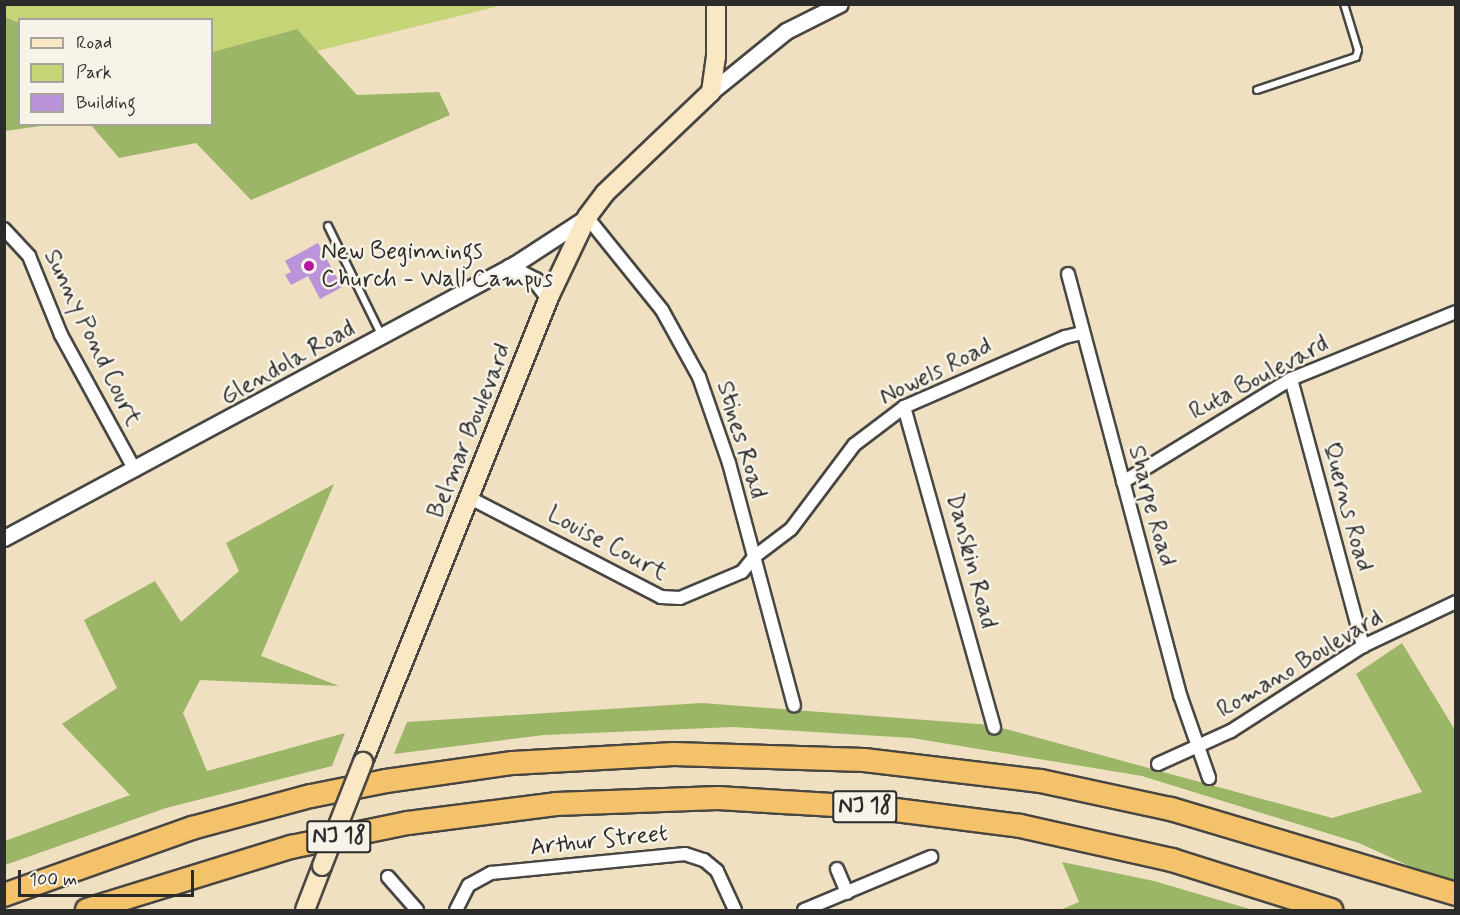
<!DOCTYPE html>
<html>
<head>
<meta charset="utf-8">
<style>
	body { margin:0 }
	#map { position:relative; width:1460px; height:915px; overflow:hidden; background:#efe0c1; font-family:Mynerve,sans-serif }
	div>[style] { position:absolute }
	.green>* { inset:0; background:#c5d476 }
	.forest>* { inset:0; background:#9cb667 }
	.building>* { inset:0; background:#ba93d8 }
	.roads { filter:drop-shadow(2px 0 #484642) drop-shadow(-2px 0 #484642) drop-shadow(0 2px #484642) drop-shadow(0 -2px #484642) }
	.service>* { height:6px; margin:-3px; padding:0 3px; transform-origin:3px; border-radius:3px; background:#fff }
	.minor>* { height:12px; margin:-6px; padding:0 6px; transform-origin:6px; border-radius:6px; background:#fff }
	.tertiary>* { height:15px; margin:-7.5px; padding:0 7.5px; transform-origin:7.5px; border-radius:7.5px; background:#fff }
	.secondary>* { height:18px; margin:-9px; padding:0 9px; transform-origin:9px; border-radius:9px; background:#fae7c3 }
	.motorway>* { height:22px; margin:-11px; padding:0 11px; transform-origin:11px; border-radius:11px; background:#f3c26a }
	.bridges { filter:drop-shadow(2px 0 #484642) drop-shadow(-2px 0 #484642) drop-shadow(0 2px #484642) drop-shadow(0 -2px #484642) }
	.secondary-bridge>* { height:18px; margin:-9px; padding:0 9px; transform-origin:9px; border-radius:9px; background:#fae7c3 }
	.dots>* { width:16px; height:16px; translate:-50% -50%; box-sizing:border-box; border:3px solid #f7f3e8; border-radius:50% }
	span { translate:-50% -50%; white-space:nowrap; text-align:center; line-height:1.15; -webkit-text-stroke:5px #f7f3e8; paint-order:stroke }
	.shield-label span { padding:2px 4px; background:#f7f3e8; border:2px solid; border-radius:4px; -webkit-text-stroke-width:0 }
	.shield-label { font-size:22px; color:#2b2b2b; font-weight:700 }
	.poi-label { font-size:24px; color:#2b2b2b }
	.left { translate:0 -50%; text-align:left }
	.street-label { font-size:24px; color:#2b2b2b }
	.frame { position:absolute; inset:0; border:6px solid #2b2b2b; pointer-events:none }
	.legend { position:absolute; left:18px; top:18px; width:195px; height:108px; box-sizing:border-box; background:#f7f3e8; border:2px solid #a5a39c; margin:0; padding:8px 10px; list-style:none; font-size:18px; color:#2b2b2b }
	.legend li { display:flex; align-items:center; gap:12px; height:30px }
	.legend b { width:30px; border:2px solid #a5a39c }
	.scale { position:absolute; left:18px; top:870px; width:176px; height:27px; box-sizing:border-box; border:3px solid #2b2b2b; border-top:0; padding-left:8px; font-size:18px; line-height:21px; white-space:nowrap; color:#2b2b2b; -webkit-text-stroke:4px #f7f3e8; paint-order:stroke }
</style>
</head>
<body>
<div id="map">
	<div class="green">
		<div style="clip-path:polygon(4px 5px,503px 5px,317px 51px,297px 29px,212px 52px,212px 20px,20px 20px,19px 23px,5px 16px)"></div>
	</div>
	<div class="forest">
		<div style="clip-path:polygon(4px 16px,19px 23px,20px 124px,48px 125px,5px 131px)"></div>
		<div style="clip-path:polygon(297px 29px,357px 95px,439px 92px,450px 115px,251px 200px,196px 143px,119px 158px,91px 125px,212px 124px,212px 52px)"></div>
		<div style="clip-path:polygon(334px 484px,261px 656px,339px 686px,200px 680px,183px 713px,207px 771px,345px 733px,332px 766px,166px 808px,5px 865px,5px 841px,130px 795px,62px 724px,117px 688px,84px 620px,155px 581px,181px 622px,239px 571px,226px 543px)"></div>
		<div style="clip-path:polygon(1402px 643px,1455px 730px,1455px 887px,1359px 843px,1142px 776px,912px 738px,733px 727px,544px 735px,394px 754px,407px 722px,702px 703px,991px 725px,1332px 818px,1422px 792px,1356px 674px)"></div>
		<div style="clip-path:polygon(1062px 862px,1154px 881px,1253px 910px,1060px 910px,1079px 902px)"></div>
	</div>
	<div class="building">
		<div style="clip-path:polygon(318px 243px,342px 287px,320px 299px,308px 276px,291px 285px,285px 275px,291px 272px,285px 261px)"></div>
	</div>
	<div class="roads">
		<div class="service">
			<div style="left:1257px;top:90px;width:104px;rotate:-18.4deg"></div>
			<div style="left:1356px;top:57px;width:7px;rotate:-74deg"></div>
			<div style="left:1358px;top:50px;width:48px;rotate:-106.9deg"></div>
			<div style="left:328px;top:226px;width:123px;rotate:63.9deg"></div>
		</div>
		<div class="minor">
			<div style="left:587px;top:217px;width:119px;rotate:51.1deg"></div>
			<div style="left:662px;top:310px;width:77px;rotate:61.1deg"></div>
			<div style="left:699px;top:377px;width:91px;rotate:70.8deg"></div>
			<div style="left:729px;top:463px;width:251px;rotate:75deg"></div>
			<div style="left:4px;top:229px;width:37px;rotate:47deg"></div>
			<div style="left:29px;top:256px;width:85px;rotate:67.9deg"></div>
			<div style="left:61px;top:335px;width:154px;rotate:61.3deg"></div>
			<div style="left:1068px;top:274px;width:436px;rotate:75.1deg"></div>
			<div style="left:1180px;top:695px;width:88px;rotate:70.7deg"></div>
			<div style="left:1291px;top:379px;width:277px;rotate:74.9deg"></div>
			<div style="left:904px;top:407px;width:333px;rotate:74.3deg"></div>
			<div style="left:1123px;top:482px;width:197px;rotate:-31.5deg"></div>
			<div style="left:1291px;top:379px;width:178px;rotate:-22.1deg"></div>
			<div style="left:470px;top:498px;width:215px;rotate:27.4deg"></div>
			<div style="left:661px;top:597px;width:19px;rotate:3deg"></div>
			<div style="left:680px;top:598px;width:67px;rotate:-22.8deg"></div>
			<div style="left:742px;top:572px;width:19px;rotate:-51deg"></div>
			<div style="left:754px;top:557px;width:46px;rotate:-37.1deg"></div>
			<div style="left:791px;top:529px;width:105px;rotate:-53.1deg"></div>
			<div style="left:854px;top:445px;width:63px;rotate:-37.2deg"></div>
			<div style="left:904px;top:407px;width:176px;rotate:-23.5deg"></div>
			<div style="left:1065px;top:337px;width:18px;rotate:-13deg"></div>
			<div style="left:1158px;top:764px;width:80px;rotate:-24.3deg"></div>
			<div style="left:1231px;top:731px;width:157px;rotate:-32.8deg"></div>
			<div style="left:1363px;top:646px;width:103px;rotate:-25.3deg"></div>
			<div style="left:837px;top:869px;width:26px;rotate:67deg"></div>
			<div style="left:388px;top:877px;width:44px;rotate:48.7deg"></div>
			<div style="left:456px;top:910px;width:28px;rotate:-63deg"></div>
			<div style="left:469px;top:885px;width:25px;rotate:-29deg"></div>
			<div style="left:491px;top:873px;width:195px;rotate:-5.6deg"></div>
			<div style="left:685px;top:854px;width:20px;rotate:18deg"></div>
			<div style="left:704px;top:860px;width:17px;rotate:40deg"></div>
			<div style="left:717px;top:871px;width:43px;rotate:65.2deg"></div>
			<div style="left:804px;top:910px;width:138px;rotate:-22.7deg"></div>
		</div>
		<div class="tertiary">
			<div style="left:711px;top:92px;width:97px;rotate:-39.1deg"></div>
			<div style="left:786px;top:31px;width:60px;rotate:-26.6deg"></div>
			<div style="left:509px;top:267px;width:29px;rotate:27deg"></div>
			<div style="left:535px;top:280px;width:23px;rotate:52deg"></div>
			<div style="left:4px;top:538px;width:580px;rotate:-28.2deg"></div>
			<div style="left:515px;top:264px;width:86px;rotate:-33.1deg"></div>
		</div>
		<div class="secondary">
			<div style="left:363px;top:762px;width:503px;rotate:-68.18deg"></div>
			<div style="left:550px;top:295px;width:86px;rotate:-64.6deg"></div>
			<div style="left:587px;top:217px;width:30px;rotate:-53deg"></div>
			<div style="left:605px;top:193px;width:146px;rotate:-43.6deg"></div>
			<div style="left:711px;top:92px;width:35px;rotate:-82deg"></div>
			<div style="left:716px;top:57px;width:53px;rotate:-90deg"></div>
			<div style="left:305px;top:910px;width:47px;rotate:-68.9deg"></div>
		</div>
		<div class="motorway">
			<div style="left:4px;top:895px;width:200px;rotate:-19.6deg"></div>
			<div style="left:192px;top:828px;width:123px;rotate:-15.1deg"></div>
			<div style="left:311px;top:796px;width:76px;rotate:-11.3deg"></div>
			<div style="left:386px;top:781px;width:128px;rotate:-8.1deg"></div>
			<div style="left:513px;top:763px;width:161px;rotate:-3.2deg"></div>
			<div style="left:674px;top:754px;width:190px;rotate:1.8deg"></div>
			<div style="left:864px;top:760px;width:178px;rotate:6.8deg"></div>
			<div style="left:1041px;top:781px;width:133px;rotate:12.2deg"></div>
			<div style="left:1171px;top:809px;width:297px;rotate:16.6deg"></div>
			<div style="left:87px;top:910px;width:214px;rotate:-17.2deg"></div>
			<div style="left:291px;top:847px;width:119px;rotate:-11.6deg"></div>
			<div style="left:408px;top:823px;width:149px;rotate:-7.3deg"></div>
			<div style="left:556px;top:804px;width:162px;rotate:-2.1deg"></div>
			<div style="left:718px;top:798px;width:162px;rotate:3.5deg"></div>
			<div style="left:880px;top:808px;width:141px;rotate:7.3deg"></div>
			<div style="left:1020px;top:826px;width:156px;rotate:12.6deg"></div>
			<div style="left:1172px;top:860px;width:167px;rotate:17.5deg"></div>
		</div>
	</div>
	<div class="bridges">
		<div class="secondary-bridge">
			<div style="left:322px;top:866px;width:112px;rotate:-68.5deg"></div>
		</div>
	</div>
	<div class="dots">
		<div style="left:309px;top:266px;background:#b5179e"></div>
	</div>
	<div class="shield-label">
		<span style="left:865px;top:807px">NJ 18</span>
		<span style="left:339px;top:837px">NJ 18</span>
	</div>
	<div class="poi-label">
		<span class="left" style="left:321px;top:266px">New Beginnings<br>Church - Wall Campus</span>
	</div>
	<div class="street-label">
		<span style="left:92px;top:338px;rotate:64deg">Sunny Pond Court</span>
		<span style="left:288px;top:363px;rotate:-29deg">Glendola Road</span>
		<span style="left:936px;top:372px;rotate:-26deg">Nowels Road</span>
		<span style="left:1259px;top:378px;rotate:-28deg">Ruta Boulevard</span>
		<span style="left:470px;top:431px;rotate:-68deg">Belmar Boulevard</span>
		<span style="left:741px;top:440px;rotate:73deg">Stines Road</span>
		<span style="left:1151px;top:506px;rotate:75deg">Sharpe Road</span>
		<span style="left:1347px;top:507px;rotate:75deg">Querns Road</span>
		<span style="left:607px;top:544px;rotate:28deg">Louise Court</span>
		<span style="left:971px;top:561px;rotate:75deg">Danskin Road</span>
		<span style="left:1300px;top:664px;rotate:-31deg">Romano Boulevard</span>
		<span style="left:599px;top:841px;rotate:-6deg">Arthur Street</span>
	</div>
	<div class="frame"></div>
	<ul class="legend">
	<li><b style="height:8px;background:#fae7c3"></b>Road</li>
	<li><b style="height:16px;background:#c5d476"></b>Park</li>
	<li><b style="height:16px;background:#ba93d8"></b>Building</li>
	</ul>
	<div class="scale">100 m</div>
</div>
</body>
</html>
